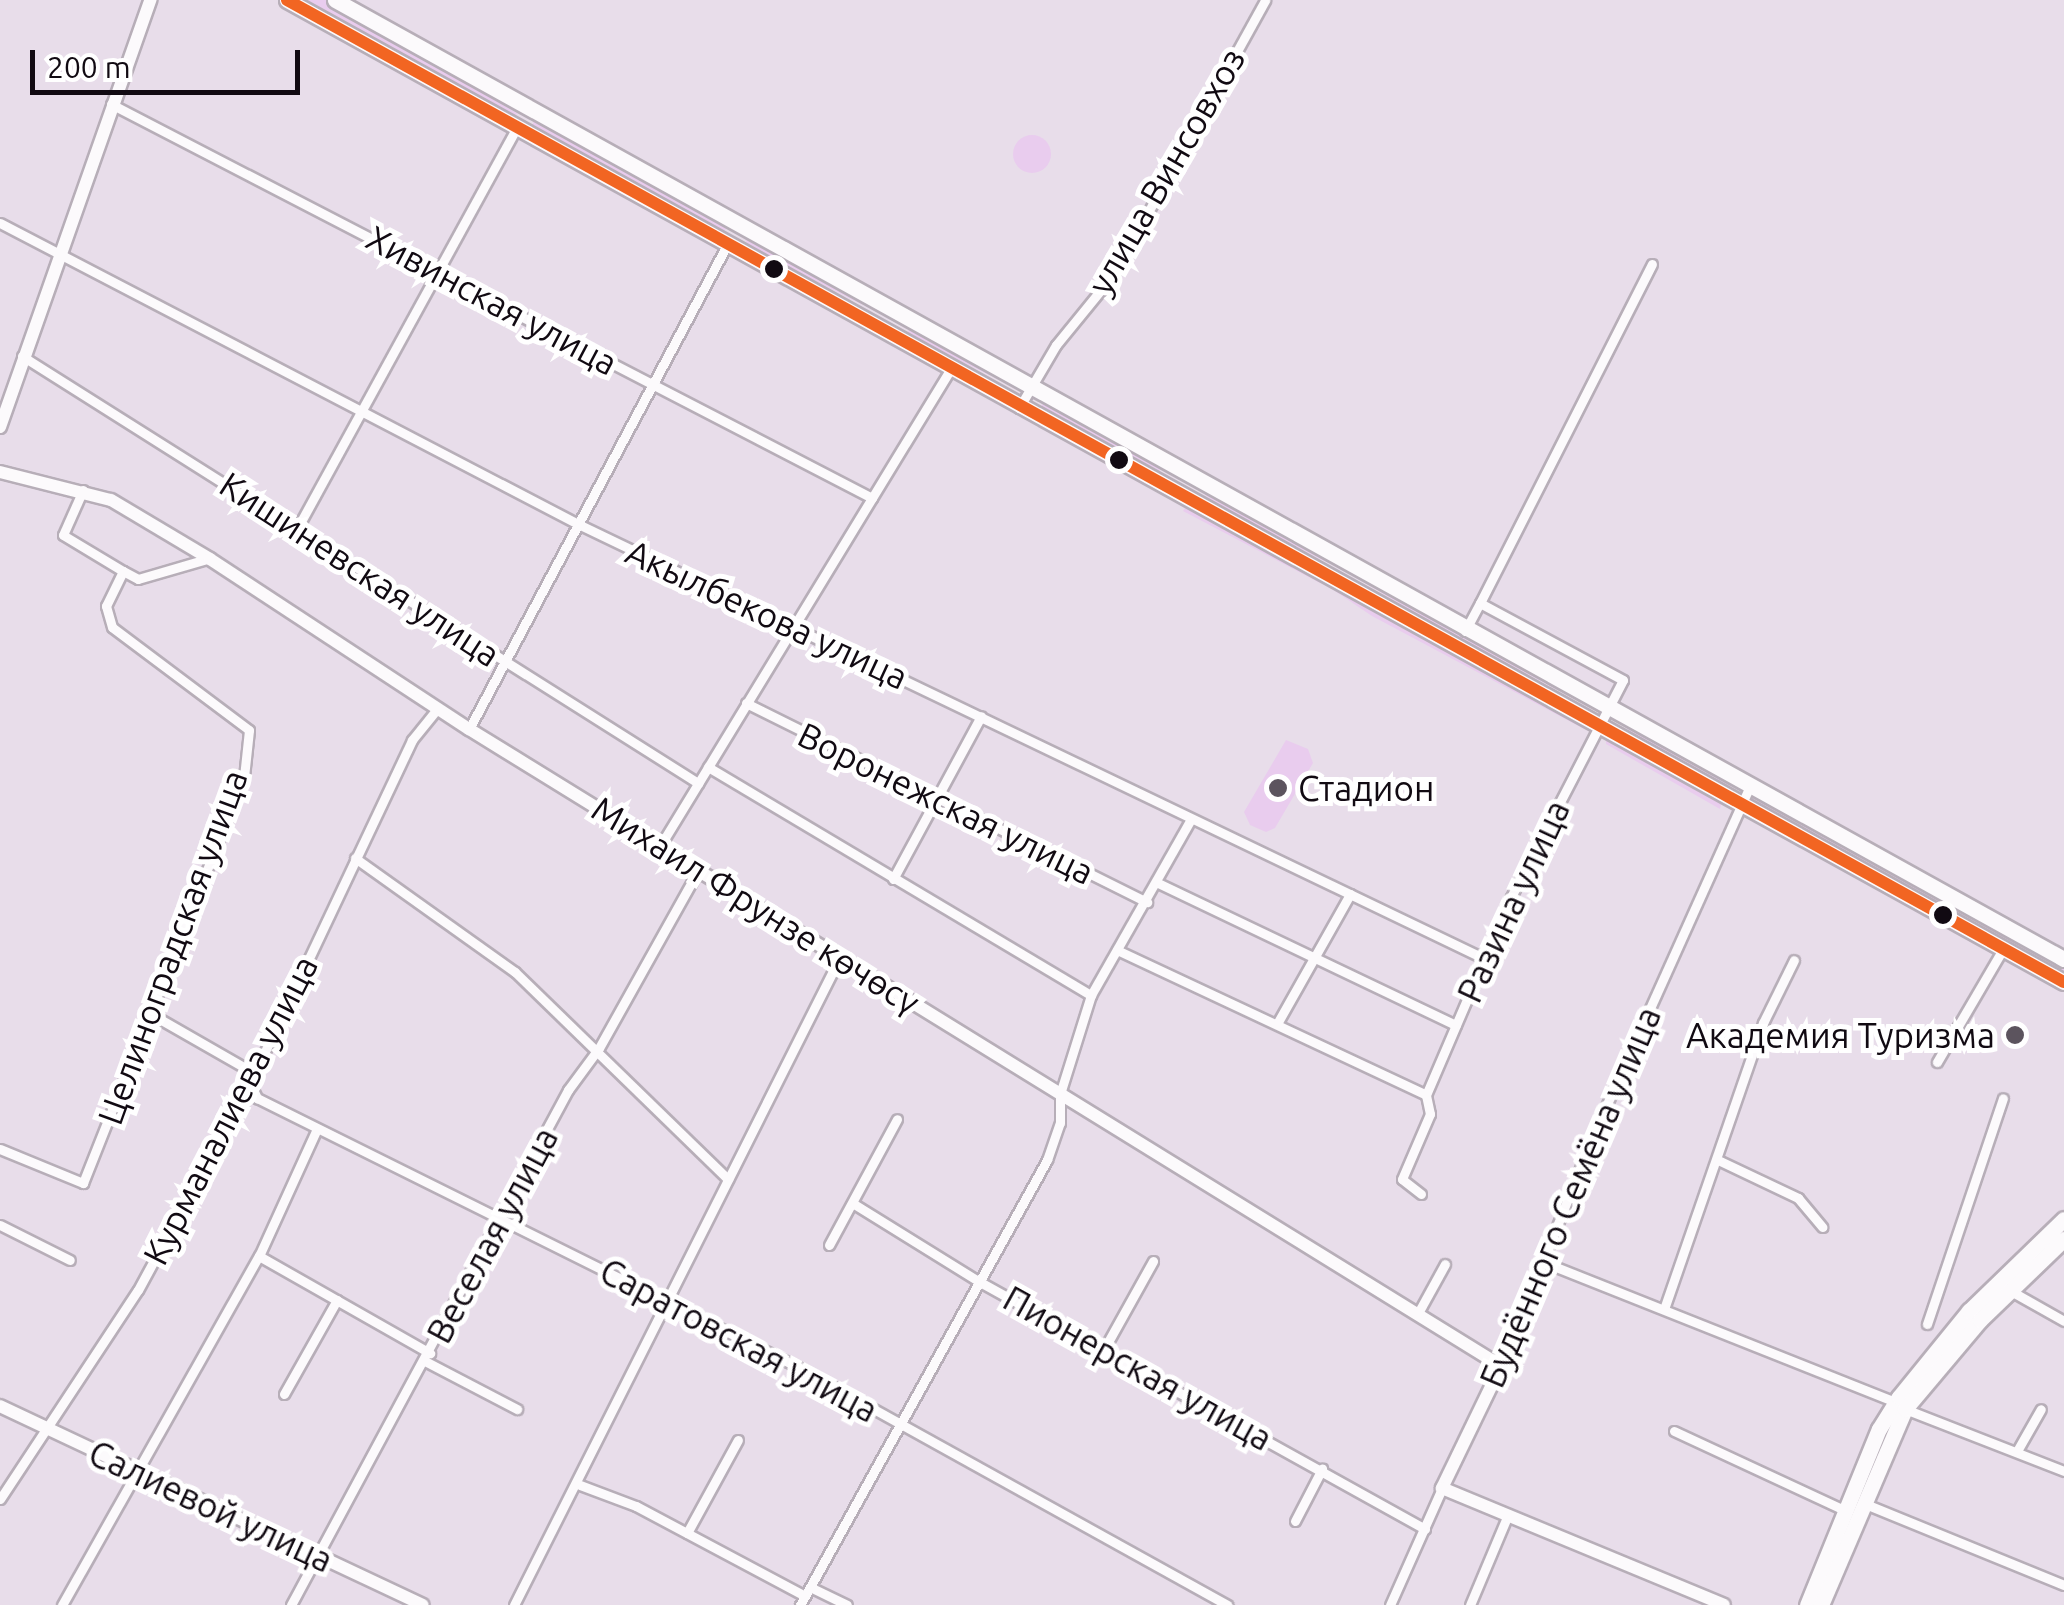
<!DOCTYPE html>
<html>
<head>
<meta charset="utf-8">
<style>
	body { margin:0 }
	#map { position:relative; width:2064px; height:1605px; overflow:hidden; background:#e8ddea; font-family:Ubuntu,sans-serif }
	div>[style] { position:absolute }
	.green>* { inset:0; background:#e9ccee }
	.round { border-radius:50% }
	.roads { filter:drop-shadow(2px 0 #b7aeb8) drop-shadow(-2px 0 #b7aeb8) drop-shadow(0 2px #b7aeb8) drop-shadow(0 -2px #b7aeb8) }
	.street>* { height:9px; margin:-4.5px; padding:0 4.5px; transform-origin:4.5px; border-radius:4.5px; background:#fcfafc }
	.secondary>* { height:12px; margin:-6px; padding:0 6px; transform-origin:6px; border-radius:6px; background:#fcfafc }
	.primary>* { height:15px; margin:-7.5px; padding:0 7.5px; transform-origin:7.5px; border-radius:7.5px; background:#fcfafc }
	.bus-1>* { height:12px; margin:-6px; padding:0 6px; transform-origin:6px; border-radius:6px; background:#f26522 }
	.dots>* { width:28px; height:28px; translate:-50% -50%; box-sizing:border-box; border:5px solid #fff; border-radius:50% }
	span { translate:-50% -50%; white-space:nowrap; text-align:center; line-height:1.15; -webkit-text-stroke:10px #fff; paint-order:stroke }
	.street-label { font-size:35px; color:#110a12 }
	.poi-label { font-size:35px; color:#110a12 }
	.left { translate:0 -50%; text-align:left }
	.right { translate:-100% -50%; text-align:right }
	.scale { position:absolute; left:30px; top:50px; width:270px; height:45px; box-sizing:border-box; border:5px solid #110a12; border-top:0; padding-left:12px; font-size:30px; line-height:35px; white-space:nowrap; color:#110a12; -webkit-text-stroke:8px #fff; paint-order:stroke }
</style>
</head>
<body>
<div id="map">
	<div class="green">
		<div style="clip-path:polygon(303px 0,327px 0,518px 114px,511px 116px)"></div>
		<div style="clip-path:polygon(534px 118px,728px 226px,727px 229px,719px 232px,532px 130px)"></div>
		<div class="round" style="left:1013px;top:135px;width:38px;height:38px"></div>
		<div style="clip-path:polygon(743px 235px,862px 300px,861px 304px,749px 247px)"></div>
		<div style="clip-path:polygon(910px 325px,988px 369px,989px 375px,907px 334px)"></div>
		<div style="clip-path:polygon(1045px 402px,1159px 468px,1160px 471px,1039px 408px)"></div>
		<div style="clip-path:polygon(1196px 488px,1327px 560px,1330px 564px,1224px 509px)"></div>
		<div style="clip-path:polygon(1186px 507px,1317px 578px,1320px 583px,1183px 511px)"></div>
		<div style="clip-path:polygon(1340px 568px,1560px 687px,1599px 712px,1435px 625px)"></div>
		<div style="clip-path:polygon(1329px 587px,1549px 707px,1588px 731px,1372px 616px)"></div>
		<div style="clip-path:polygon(1616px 719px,1731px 784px,1731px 788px,1632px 733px)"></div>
		<div style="clip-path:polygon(1606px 739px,1721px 804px,1720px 809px,1606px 744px)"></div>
		<div style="clip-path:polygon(1286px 740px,1308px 749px,1313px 763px,1275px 828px,1266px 832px,1250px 825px,1244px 812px)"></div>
		<div style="clip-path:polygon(1754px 797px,2064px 968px,2064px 972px,1751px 800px)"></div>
	</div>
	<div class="roads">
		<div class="street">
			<div style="left:111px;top:104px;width:857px;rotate:27.37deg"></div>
			<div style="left:0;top:223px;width:649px;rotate:27.51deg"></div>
			<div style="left:576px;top:523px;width:1008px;rotate:25.62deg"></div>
			<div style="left:22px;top:356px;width:800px;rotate:32.28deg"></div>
			<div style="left:1019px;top:408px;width:73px;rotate:-59.6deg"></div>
			<div style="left:1056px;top:345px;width:92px;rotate:-50.8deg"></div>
			<div style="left:1114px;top:274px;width:313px;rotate:-61.1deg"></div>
			<div style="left:83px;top:490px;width:49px;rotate:114deg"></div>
			<div style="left:63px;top:535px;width:70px;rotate:31deg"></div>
			<div style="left:123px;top:571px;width:17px;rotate:28deg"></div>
			<div style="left:138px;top:579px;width:72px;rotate:-16.2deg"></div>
			<div style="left:298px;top:527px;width:456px;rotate:-61.3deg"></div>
			<div style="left:1465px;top:631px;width:32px;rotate:-62deg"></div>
			<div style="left:746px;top:703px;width:448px;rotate:26.4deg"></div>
			<div style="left:469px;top:729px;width:548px;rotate:-61.94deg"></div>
			<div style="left:708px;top:767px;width:446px;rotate:30.8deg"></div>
			<div style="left:660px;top:846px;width:557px;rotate:-58.65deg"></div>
			<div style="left:355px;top:858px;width:196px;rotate:35.5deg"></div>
			<div style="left:515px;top:972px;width:297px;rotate:44.2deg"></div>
			<div style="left:893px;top:879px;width:185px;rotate:-61.6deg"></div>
			<div style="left:1158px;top:883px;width:330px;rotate:25.5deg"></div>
			<div style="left:1117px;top:950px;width:341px;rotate:25.1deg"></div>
			<div style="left:151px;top:1014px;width:119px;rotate:29.8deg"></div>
			<div style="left:1278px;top:1022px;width:147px;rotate:-60.6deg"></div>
			<div style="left:1937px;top:1062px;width:131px;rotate:-59.7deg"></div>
			<div style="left:250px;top:1083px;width:17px;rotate:65deg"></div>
			<div style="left:257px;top:1098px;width:604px;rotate:26.44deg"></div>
			<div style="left:798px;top:1367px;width:491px;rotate:29deg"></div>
			<div style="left:1426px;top:1095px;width:215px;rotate:-66.8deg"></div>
			<div style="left:1511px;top:897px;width:244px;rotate:-62.7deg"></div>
			<div style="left:1623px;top:680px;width:162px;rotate:-151.7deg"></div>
			<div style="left:1480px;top:603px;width:380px;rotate:-63.1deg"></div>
			<div style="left:0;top:1149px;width:90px;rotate:22.3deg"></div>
			<div style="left:83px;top:1183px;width:437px;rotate:-68.4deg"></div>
			<div style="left:244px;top:777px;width:47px;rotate:-83.9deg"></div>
			<div style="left:249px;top:730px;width:171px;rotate:-143.1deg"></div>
			<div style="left:112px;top:627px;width:22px;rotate:-106deg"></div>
			<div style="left:106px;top:606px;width:39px;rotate:-64deg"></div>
			<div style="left:1718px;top:1160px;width:89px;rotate:25.4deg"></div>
			<div style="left:1798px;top:1198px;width:38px;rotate:50deg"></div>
			<div style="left:1421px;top:1194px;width:24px;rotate:-142deg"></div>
			<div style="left:1402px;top:1179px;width:71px;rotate:-66.7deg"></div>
			<div style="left:1430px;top:1114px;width:19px;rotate:-102deg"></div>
			<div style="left:854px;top:1204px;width:148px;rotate:31.8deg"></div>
			<div style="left:980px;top:1282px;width:509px;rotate:29.03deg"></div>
			<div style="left:0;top:1225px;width:78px;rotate:26.6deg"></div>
			<div style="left:829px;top:1245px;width:143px;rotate:-61.6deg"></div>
			<div style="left:259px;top:1256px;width:197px;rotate:29.6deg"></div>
			<div style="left:1546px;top:1263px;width:376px;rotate:21.7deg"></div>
			<div style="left:2009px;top:1290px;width:63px;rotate:29.4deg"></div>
			<div style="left:1664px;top:1309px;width:303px;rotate:-70.9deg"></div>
			<div style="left:1763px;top:1023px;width:70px;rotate:-63.8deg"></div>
			<div style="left:1417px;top:1315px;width:58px;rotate:-61.2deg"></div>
			<div style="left:1927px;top:1324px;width:238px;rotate:-71.4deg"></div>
			<div style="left:1103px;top:1351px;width:103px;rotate:-60.9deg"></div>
			<div style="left:425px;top:1361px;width:104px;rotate:27.6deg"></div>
			<div style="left:1501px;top:1366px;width:261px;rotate:-68.2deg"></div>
			<div style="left:1598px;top:1124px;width:368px;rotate:-65.8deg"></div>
			<div style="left:284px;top:1394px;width:108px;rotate:-60.6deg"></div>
			<div style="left:1905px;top:1409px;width:171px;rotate:21.3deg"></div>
			<div style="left:1674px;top:1431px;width:190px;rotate:24.9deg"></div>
			<div style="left:2017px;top:1451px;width:48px;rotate:-60.3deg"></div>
			<div style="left:580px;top:1485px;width:60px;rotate:20.6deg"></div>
			<div style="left:636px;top:1506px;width:191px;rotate:28deg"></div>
			<div style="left:0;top:1499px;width:250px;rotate:-56.6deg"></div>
			<div style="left:138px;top:1290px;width:235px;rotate:-61.6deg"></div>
			<div style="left:250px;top:1083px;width:379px;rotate:-64.7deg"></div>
			<div style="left:412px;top:740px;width:40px;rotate:-51deg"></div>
			<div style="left:1863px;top:1503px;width:217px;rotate:22.2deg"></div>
			<div style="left:1295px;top:1521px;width:59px;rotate:-62.6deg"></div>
			<div style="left:687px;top:1533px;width:106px;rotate:-61.3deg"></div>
			<div style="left:810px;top:1587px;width:41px;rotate:25.9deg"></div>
			<div style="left:62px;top:1605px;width:401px;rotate:-60.6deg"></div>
			<div style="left:259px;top:1256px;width:140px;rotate:-65.5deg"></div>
			<div style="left:291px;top:1605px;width:585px;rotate:-61.73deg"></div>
			<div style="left:568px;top:1090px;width:52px;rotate:-53.6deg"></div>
			<div style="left:599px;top:1048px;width:205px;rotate:-60.8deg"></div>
			<div style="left:514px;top:1605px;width:725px;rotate:-63.29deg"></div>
			<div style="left:800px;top:1605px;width:509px;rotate:-60.97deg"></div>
			<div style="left:1047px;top:1160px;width:39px;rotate:-71deg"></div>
			<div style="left:1060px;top:1123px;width:29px;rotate:-90deg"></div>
			<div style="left:1060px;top:1094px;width:104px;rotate:-72.6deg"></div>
			<div style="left:1091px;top:995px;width:202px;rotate:-60.4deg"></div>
			<div style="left:1390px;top:1605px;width:128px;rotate:-66deg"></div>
			<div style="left:1470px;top:1605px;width:95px;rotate:-67.2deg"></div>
		</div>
		<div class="secondary">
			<div style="left:0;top:427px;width:453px;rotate:-70.6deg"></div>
			<div style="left:0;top:472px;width:114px;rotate:14.2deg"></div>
			<div style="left:111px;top:500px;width:115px;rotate:30.8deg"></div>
			<div style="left:210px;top:559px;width:310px;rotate:33.3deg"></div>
			<div style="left:469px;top:729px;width:1213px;rotate:31.68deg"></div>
			<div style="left:1501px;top:1366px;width:136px;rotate:115.8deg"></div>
			<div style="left:1442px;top:1488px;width:305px;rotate:22.5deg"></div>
			<div style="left:0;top:1406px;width:467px;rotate:25.2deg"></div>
		</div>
		<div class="primary">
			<div style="left:287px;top:0;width:2030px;rotate:28.93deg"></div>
			<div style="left:335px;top:0;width:1977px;rotate:29.02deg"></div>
			<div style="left:1807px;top:1605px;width:190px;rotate:-67.8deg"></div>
			<div style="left:1879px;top:1429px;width:38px;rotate:-58deg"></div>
			<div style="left:1899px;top:1397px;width:111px;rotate:-50.9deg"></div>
			<div style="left:1969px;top:1311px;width:132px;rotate:-44.1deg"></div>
			<div style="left:1821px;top:1605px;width:213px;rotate:-66.8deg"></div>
			<div style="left:1905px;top:1409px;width:116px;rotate:-49.9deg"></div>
			<div style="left:1980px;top:1320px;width:117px;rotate:-44deg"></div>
		</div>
	</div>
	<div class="bus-1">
		<div style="left:287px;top:0;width:2030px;rotate:28.93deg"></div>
	</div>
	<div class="dots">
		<div style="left:774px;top:269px;background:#110a12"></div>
		<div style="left:1119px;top:460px;background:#110a12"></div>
		<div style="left:1278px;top:788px;background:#5c545e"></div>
		<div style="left:1943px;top:915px;background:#110a12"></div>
		<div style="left:2015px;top:1035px;background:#5c545e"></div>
	</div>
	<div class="street-label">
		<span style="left:1166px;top:171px;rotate:-60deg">улица Винсовхоз</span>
		<span style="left:492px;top:300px;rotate:28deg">Хивинская улица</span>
		<span style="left:360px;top:569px;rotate:33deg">Кишиневская улица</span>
		<span style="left:767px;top:614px;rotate:25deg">Акылбекова улица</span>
		<span style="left:946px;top:803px;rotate:26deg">Воронежская улица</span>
		<span style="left:1513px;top:901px;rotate:-65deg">Разина улица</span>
		<span style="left:756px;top:905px;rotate:32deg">Михаил Фрунзе көчөсү</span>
		<span style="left:172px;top:947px;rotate:-70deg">Целиноградская улица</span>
		<span style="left:230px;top:1110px;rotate:-63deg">Курманалиева улица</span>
		<span style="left:1570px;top:1197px;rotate:-67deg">Будённого Семёна улица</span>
		<span style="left:492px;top:1235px;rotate:-62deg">Веселая улица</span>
		<span style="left:739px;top:1340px;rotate:28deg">Саратовская улица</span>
		<span style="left:1138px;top:1368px;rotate:29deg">Пионерская улица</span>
		<span style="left:211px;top:1506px;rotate:25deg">Салиевой улица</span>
	</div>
	<div class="poi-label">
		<span class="left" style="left:1298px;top:788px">Стадион</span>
		<span class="right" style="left:1995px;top:1035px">Академия Туризма</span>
	</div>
	<div class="scale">200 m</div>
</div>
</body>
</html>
